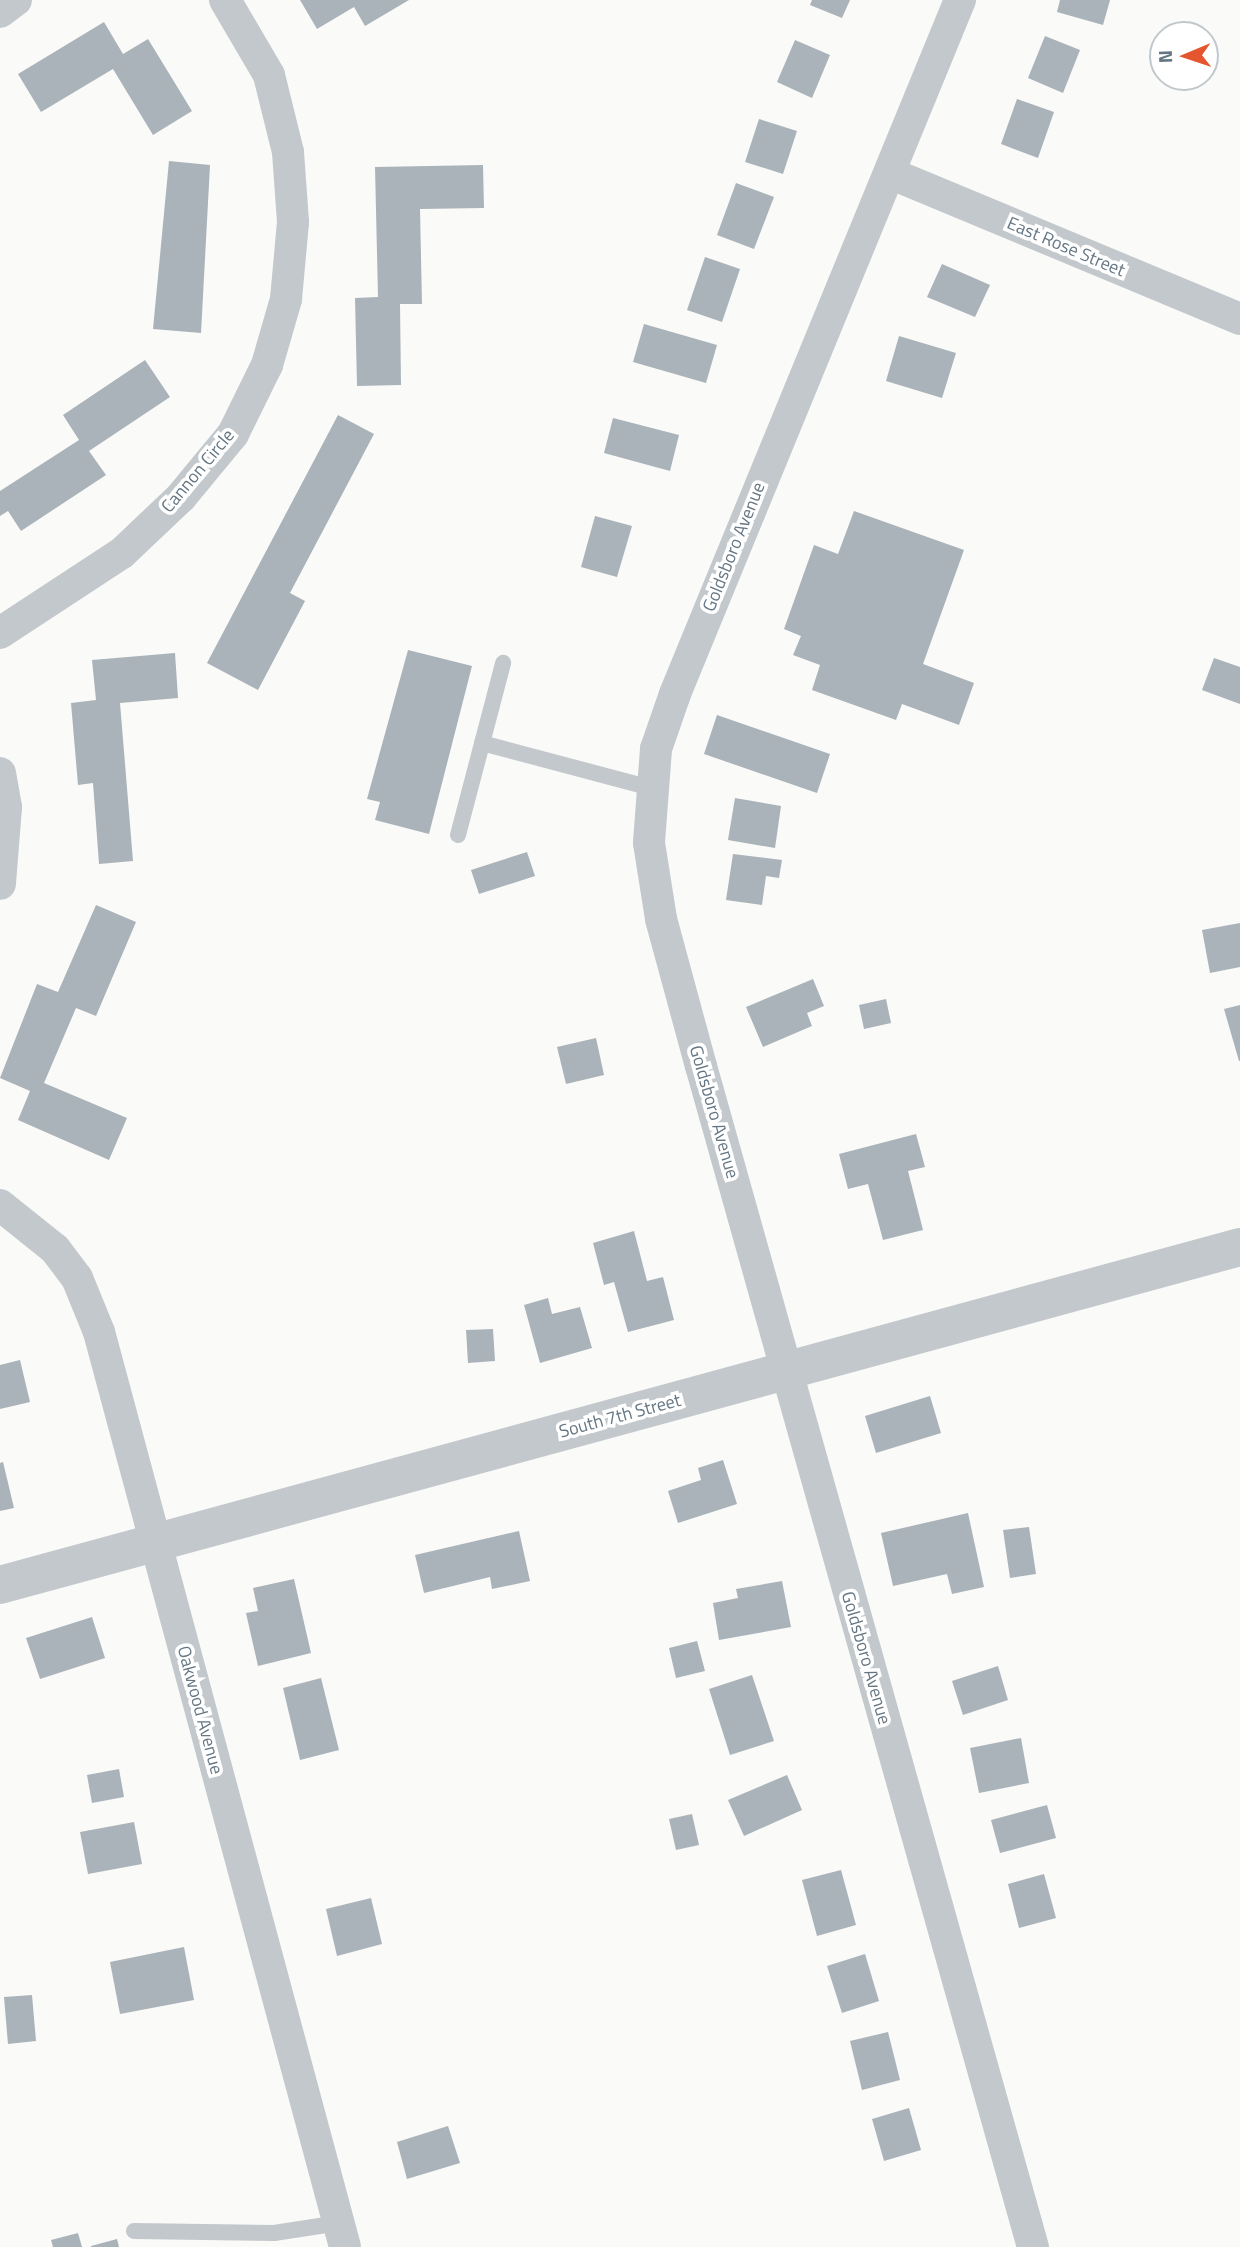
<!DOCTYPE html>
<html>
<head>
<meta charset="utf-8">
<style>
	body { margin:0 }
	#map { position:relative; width:1240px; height:2247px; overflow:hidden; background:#fafaf8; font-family:"Titillium Web",sans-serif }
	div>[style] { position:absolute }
	.building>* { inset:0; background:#aab3b9 }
	.service>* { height:16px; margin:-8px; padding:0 8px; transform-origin:8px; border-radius:8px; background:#c3c8cc }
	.minor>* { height:32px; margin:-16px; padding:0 16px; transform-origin:16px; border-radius:16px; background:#c3c8cc }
	.tertiary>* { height:38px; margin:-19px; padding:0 19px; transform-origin:19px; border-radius:19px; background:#c3c8cc }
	span { translate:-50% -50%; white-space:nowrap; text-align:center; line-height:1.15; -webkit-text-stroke:7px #fff; paint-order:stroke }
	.street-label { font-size:18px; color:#657683 }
	.north { position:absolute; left:1149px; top:21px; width:70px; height:70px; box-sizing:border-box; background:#fff; border:2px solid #c1c8cd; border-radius:50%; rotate:268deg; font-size:19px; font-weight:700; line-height:28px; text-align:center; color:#657683 }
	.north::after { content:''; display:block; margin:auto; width:24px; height:32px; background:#e4572e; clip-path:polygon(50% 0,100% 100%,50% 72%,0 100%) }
</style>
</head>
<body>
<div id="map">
	<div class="building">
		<div style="clip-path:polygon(300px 0,409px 0,365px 26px,354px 7px,317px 29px)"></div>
		<div style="clip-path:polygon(812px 0,850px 0,842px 18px,810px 5px)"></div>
		<div style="clip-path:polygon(1060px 0,1110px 0,1103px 25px,1057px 12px)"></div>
		<div style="clip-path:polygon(104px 22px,123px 54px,148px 39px,192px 111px,153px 135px,113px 69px,41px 112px,18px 74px)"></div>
		<div style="clip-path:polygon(1045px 36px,1080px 50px,1063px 93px,1028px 78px)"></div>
		<div style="clip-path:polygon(795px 40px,830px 55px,812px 98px,777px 82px)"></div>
		<div style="clip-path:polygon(1017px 99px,1054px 112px,1038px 158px,1001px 144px)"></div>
		<div style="clip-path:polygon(759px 119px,797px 131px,783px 174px,745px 162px)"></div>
		<div style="clip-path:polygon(169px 161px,210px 165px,201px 333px,153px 329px)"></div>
		<div style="clip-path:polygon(483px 165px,484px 208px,420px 209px,422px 304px,400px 304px,401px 385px,357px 386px,355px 298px,378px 297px,375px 167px)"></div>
		<div style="clip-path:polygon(736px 183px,774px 197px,754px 249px,717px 235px)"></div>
		<div style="clip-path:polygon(705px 257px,740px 269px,722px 322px,687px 310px)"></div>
		<div style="clip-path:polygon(942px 264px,990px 285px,975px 317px,927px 297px)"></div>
		<div style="clip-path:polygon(644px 324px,717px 345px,706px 383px,633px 362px)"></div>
		<div style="clip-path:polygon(899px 336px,956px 353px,942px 398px,886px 381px)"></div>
		<div style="clip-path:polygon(145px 360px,170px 397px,89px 451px,106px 475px,21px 531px,8px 511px,0 516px,0 491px,79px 440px,63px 415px)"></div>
		<div style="clip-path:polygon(338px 415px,374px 434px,290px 593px,305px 601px,258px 690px,207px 663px)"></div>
		<div style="clip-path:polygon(613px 418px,679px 435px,670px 471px,604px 453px)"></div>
		<div style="clip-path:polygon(854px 511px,964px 550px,923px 664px,974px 683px,959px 725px,902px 704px,896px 720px,812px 690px,820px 665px,793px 655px,801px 636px,784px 629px,814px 545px,838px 554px)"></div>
		<div style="clip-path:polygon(595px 516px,632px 526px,617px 577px,581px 567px)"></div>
		<div style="clip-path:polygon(408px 650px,472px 666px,429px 834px,375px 820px,380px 802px,367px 799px)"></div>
		<div style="clip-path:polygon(175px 653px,178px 698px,120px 703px,133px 861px,99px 864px,93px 783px,78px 785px,71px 703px,96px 700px,92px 660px)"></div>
		<div style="clip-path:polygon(1214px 658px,1240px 667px,1240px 704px,1202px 690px)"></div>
		<div style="clip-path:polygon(717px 715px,830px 754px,817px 793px,704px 754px)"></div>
		<div style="clip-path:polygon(735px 798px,781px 806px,775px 848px,728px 840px)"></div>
		<div style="clip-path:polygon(527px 852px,535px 876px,479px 894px,471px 870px)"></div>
		<div style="clip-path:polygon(733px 854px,782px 860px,779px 878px,766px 876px,762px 905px,726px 900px)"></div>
		<div style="clip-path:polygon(96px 905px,136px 922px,96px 1016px,76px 1008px,44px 1083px,127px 1118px,109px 1160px,18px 1120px,30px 1091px,0 1078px,37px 984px,58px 992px)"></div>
		<div style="clip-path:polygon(1240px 923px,1240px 967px,1210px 973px,1202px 930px)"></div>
		<div style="clip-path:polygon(813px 979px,824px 1006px,807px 1013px,812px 1026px,763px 1047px,746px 1007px)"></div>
		<div style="clip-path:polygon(886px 999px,891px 1023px,864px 1029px,859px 1005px)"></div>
		<div style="clip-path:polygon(1240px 1005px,1240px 1061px,1239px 1061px,1224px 1009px)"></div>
		<div style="clip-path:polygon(596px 1038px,604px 1075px,566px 1084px,557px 1047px)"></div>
		<div style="clip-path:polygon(916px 1134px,925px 1167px,908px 1171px,923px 1230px,883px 1240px,868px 1184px,848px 1189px,839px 1154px)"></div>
		<div style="clip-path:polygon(634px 1231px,647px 1281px,663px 1277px,674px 1320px,628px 1332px,614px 1282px,604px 1285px,593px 1243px)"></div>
		<div style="clip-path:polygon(548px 1298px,552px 1314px,580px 1307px,592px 1348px,540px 1363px,524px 1305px)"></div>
		<div style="clip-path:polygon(493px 1329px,495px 1361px,468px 1363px,466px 1330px)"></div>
		<div style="clip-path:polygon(20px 1360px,30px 1402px,0 1409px,0 1365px)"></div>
		<div style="clip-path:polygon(930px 1396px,941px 1433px,876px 1453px,865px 1416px)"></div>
		<div style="clip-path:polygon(723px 1460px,737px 1504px,678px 1523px,668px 1491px,701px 1480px,698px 1468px)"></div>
		<div style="clip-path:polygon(3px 1462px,14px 1508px,0 1511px,0 1463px)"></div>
		<div style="clip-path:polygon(968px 1513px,984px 1587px,952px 1594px,947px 1574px,893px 1586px,881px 1533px)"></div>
		<div style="clip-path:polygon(1029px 1527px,1036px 1574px,1010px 1578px,1003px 1530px)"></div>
		<div style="clip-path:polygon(519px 1531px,530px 1581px,492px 1589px,490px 1577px,424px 1593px,415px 1555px)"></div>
		<div style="clip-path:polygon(294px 1579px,311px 1653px,258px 1666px,246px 1613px,258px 1611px,253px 1588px)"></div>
		<div style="clip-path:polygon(782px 1581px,791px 1627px,719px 1640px,713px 1603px,738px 1598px,736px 1589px)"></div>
		<div style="clip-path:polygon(92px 1617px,105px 1658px,40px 1679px,26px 1638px)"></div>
		<div style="clip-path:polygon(697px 1641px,705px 1671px,676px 1678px,669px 1648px)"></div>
		<div style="clip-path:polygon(998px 1666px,1008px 1700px,963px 1715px,952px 1681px)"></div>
		<div style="clip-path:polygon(752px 1675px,774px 1741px,730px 1755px,709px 1689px)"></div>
		<div style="clip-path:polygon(321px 1678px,339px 1750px,300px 1760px,283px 1688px)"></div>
		<div style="clip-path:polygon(1021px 1738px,1029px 1783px,979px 1793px,970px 1748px)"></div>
		<div style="clip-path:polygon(119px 1769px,124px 1797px,92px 1803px,87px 1775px)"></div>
		<div style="clip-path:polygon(787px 1775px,802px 1810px,744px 1836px,728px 1800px)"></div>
		<div style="clip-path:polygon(1047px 1805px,1056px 1838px,1000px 1853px,991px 1820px)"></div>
		<div style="clip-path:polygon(692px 1814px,699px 1845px,676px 1850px,669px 1819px)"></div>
		<div style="clip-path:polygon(134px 1822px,142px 1864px,88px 1874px,80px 1832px)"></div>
		<div style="clip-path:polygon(841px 1870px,856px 1925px,817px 1936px,802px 1880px)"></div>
		<div style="clip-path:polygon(1044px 1874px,1056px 1918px,1019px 1928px,1008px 1884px)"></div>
		<div style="clip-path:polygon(371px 1898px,382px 1944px,337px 1956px,326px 1909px)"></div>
		<div style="clip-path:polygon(184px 1947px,194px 2000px,120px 2014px,110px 1962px)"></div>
		<div style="clip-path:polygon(865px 1954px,879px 2001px,842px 2013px,827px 1966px)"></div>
		<div style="clip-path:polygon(32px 1995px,36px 2041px,8px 2044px,4px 1997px)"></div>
		<div style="clip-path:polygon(888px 2032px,900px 2080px,862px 2090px,850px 2041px)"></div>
		<div style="clip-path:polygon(909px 2108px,921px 2150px,884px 2161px,872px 2119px)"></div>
		<div style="clip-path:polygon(448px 2126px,460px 2163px,407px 2179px,397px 2142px)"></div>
		<div style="clip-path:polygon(78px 2233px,82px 2247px,53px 2247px,51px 2240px)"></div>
		<div style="clip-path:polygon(117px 2239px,119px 2247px,91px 2247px,91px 2246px)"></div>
	</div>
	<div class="service">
		<div style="left:482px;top:743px;width:175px;rotate:14.9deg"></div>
		<div style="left:458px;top:835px;width:178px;rotate:-75.3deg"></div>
		<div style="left:134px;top:2231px;width:140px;rotate:0.8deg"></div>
		<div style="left:274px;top:2233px;width:66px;rotate:-8.7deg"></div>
	</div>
	<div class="minor">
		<div style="left:960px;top:0;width:750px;rotate:112.33deg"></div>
		<div style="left:675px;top:694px;width:58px;rotate:109.1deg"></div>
		<div style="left:656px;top:749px;width:94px;rotate:94.3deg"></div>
		<div style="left:649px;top:843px;width:77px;rotate:81deg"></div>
		<div style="left:661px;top:919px;width:152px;rotate:74.8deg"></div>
		<div style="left:701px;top:1066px;width:1227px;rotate:74.3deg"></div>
		<div style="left:0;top:12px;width:20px;rotate:-37deg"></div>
		<div style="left:892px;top:174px;width:377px;rotate:22.6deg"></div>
		<div style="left:0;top:633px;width:146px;rotate:-33.3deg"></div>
		<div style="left:122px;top:553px;width:81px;rotate:-43.5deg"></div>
		<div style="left:181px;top:497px;width:82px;rotate:-50.5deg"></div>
		<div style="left:233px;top:434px;width:77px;rotate:-63.8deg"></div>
		<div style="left:267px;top:365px;width:69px;rotate:-73.9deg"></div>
		<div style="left:286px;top:299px;width:77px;rotate:-84.8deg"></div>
		<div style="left:293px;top:222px;width:70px;rotate:-94.1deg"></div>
		<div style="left:288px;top:152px;width:79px;rotate:-103.9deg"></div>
		<div style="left:269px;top:75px;width:87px;rotate:-120.4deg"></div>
		<div style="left:0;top:773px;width:35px;rotate:80deg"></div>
		<div style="left:6px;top:807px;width:77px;rotate:94.5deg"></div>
		<div style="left:0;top:1205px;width:70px;rotate:38.7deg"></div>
		<div style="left:55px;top:1249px;width:36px;rotate:53deg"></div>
		<div style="left:77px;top:1278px;width:58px;rotate:67.8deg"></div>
		<div style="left:99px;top:1332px;width:947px;rotate:74.95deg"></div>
	</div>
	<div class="tertiary">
		<div style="left:0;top:1585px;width:1285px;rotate:-15.25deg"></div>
	</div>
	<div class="street-label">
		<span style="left:1066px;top:247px;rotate:23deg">East Rose Street</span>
		<span style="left:198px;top:471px;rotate:-50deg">Cannon Circle</span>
		<span style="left:734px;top:547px;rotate:-68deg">Goldsboro Avenue</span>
		<span style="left:714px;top:1112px;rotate:74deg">Goldsboro Avenue</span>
		<span style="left:620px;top:1416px;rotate:-15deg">South 7th Street</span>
		<span style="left:866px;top:1658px;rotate:74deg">Goldsboro Avenue</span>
		<span style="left:200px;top:1710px;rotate:75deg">Oakwood Avenue</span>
	</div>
	<div class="north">N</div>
</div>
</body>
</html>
